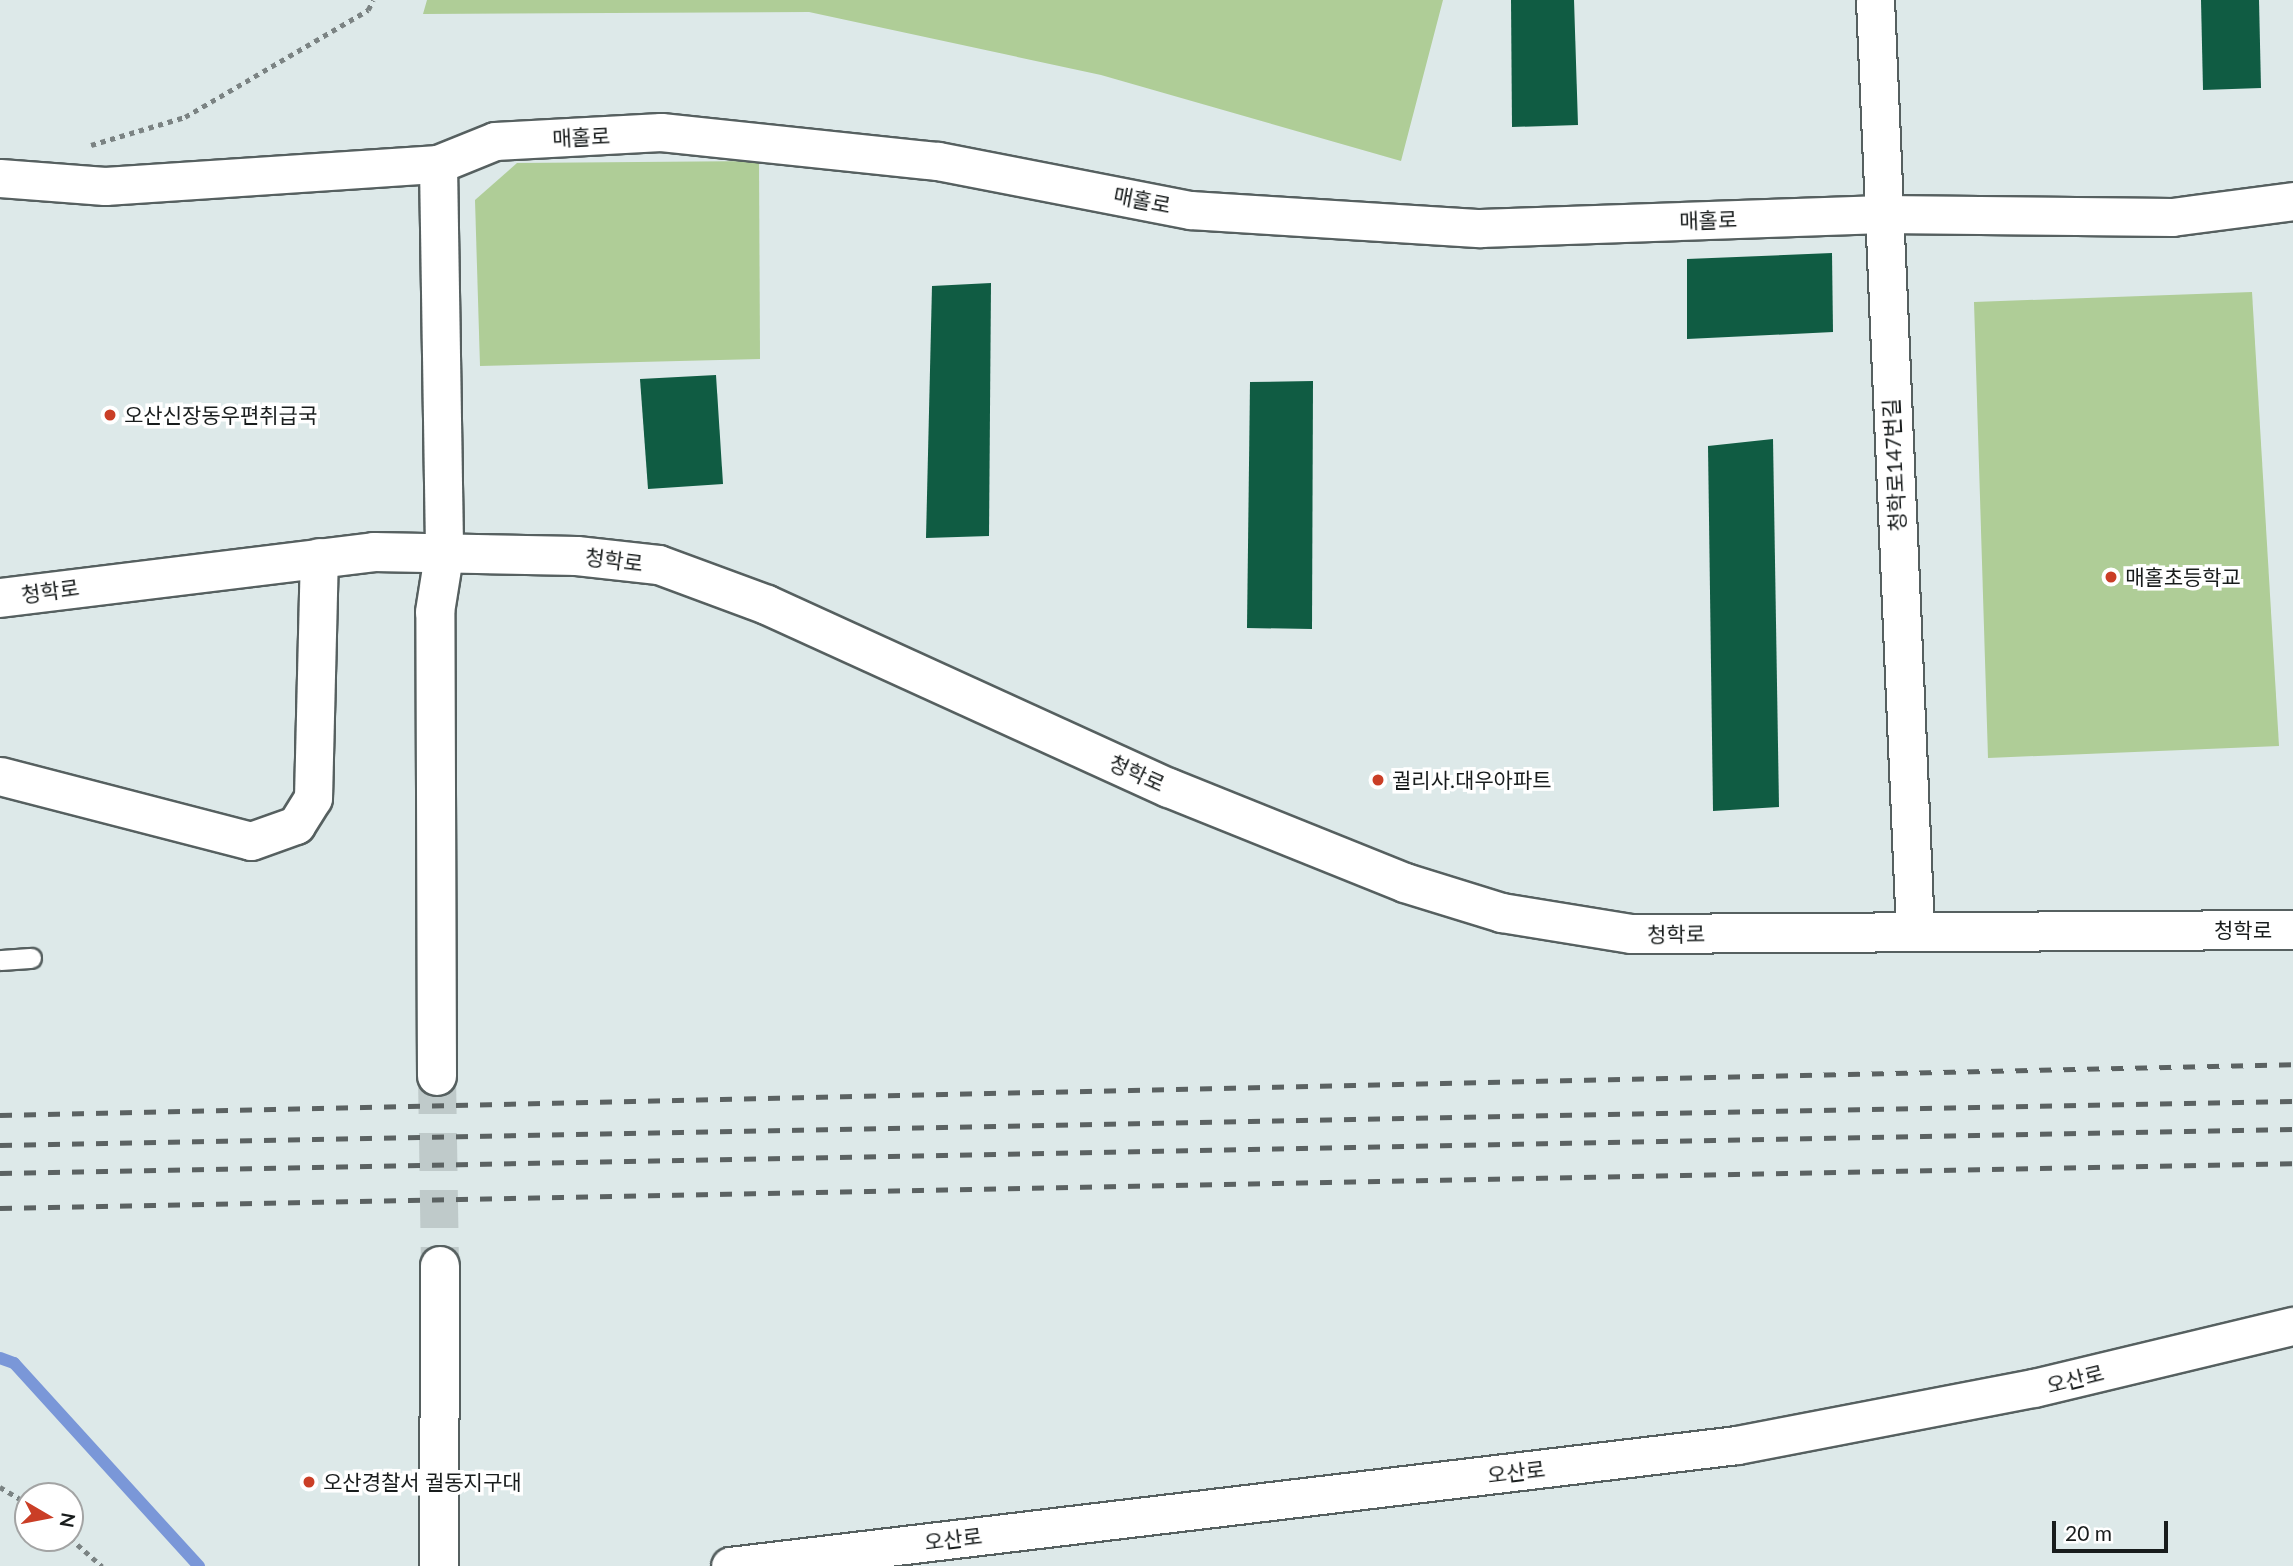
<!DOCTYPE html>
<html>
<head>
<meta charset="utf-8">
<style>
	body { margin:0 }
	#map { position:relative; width:2293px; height:1566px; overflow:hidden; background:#dde9e9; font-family:Lato,"Noto Sans KR",sans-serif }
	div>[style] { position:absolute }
	.green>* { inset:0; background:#afcd97 }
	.stream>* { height:12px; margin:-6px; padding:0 6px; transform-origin:6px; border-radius:6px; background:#7a97d8 }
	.building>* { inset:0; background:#105c43 }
	.tertiary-tunnel>* { height:38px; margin-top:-19px; transform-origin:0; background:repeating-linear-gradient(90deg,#bfcaca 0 38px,transparent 0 57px) }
	.path>* { height:4.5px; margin-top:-2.25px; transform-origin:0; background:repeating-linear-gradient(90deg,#7b8383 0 5px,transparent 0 10px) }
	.roads { filter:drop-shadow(2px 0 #566060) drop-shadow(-2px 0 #566060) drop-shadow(0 2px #566060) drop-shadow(0 -2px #566060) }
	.service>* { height:19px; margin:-9.5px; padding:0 9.5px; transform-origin:9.5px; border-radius:9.5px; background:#fff }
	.minor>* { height:37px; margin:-18.5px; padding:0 18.5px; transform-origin:18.5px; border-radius:18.5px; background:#fff }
	.tertiary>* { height:38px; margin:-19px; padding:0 19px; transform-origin:19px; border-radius:19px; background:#fff }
	.rail>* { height:5px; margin-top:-2.5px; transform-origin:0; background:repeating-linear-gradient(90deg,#5b6262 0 12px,transparent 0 24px) }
	.dots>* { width:19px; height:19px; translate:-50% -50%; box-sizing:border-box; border:4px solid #fff; border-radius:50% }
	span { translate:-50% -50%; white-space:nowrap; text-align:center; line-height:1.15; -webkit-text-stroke:7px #fff; paint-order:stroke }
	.street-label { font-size:21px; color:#181c1c }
	.poi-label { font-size:21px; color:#181c1c }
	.left { translate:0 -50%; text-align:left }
	.north { position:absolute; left:14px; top:1482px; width:70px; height:70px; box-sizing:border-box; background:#fff; border:2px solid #a3a4a4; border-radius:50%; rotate:100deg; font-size:19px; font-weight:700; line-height:28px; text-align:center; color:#181c1c }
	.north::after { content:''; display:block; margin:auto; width:24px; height:32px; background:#ca3e26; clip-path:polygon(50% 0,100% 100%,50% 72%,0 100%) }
	.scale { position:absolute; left:2052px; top:1521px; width:116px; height:32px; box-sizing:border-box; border:4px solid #181c1c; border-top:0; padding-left:9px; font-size:21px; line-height:24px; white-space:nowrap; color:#181c1c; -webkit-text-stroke:5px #fff; paint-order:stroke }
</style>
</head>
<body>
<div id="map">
	<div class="green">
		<div style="clip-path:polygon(427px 0,1443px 0,1401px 161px,1101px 75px,809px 12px,423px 14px)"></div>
		<div style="clip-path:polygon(759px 161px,760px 359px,480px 366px,475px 200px,517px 163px)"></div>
		<div style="clip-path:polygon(2252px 292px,2279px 746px,1988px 758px,1974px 302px)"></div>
	</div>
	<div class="stream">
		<div style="left:0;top:1358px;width:15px;rotate:20deg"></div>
		<div style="left:14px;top:1363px;width:275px;rotate:47.7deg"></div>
	</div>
	<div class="building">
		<div style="clip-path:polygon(1511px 0,1574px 0,1578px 125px,1512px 127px)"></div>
		<div style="clip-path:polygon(2201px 0,2259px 0,2261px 88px,2203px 90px)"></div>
		<div style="clip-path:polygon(1832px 253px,1833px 332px,1687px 339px,1687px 259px)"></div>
		<div style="clip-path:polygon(991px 283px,989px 536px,926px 538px,932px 286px)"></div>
		<div style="clip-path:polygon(716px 375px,723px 484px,648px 489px,640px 379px)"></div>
		<div style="clip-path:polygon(1313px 381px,1312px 629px,1247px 628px,1250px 382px)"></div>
		<div style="clip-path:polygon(1773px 439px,1779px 807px,1713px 811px,1708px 446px)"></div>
	</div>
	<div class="tertiary-tunnel">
		<div style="left:437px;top:1076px;width:190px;rotate:89.1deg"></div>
	</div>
	<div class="path">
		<div style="left:91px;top:145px;width:98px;rotate:-16.6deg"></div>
		<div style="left:185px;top:117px;width:212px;rotate:-30.3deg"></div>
		<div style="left:368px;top:10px;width:11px;rotate:-63deg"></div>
		<div style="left:0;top:1487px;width:33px;rotate:31deg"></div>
		<div style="left:70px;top:1538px;width:43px;rotate:41.2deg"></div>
	</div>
	<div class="roads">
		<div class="service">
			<div style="left:0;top:960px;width:31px;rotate:-4deg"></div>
		</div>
		<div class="minor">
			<div style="left:1875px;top:0;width:932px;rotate:87.54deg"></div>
			<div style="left:438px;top:164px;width:392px;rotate:89.1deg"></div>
			<div style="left:0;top:178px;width:105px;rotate:4.4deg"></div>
			<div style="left:105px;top:186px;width:334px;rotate:-3.8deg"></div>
			<div style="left:438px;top:164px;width:61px;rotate:-22deg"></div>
			<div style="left:495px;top:141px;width:166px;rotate:-3.1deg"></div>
			<div style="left:661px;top:132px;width:279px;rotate:6deg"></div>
			<div style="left:938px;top:161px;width:257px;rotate:11deg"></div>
			<div style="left:1190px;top:210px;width:291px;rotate:3.6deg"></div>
			<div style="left:1480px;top:228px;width:403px;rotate:-2deg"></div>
			<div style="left:1883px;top:214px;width:289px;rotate:0.6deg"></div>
			<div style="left:2172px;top:217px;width:122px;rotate:-7.5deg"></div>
			<div style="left:0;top:776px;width:259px;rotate:14.5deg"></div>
			<div style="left:251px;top:841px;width:48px;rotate:-19.6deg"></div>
			<div style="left:296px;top:825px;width:32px;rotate:-58deg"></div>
			<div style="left:313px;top:798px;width:241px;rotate:-88.6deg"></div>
			<div style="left:730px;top:1566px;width:1014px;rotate:-6.85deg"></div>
			<div style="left:1737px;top:1445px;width:302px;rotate:-10.9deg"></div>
			<div style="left:2034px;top:1388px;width:266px;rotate:-13.5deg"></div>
		</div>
		<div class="tertiary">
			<div style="left:0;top:598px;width:377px;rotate:-7deg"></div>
			<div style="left:374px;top:552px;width:203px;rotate:1.1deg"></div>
			<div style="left:577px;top:556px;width:82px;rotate:6.3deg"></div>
			<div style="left:659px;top:565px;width:115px;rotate:20.3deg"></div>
			<div style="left:767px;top:605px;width:442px;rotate:24.5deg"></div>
			<div style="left:1169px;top:788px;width:254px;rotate:21.9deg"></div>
			<div style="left:1405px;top:883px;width:102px;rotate:17.2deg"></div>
			<div style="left:1502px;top:913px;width:131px;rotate:9.2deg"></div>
			<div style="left:1631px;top:934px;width:662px;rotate:-0.35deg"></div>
			<div style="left:437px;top:1076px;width:464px;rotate:-90.2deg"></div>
			<div style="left:435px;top:612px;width:57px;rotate:-80.9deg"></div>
			<div style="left:439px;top:1566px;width:300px;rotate:-89.8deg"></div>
		</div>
	</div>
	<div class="rail">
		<div style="left:0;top:1115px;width:2294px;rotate:-1.27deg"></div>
		<div style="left:0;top:1145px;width:2293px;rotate:-1.1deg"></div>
		<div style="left:0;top:1173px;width:2293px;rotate:-1.1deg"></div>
		<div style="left:0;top:1208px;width:2293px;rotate:-1.12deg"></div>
	</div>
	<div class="dots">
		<div style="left:110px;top:415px;background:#ca3e26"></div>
		<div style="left:2111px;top:577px;background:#ca3e26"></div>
		<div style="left:1378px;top:780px;background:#ca3e26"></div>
		<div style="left:309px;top:1482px;background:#ca3e26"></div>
	</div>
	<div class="street-label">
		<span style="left:581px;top:137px;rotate:-3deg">매홀로</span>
		<span style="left:1142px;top:200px;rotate:11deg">매홀로</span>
		<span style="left:1708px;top:220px;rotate:-2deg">매홀로</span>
		<span style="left:1894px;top:465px;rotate:-93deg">청학로147번길</span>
		<span style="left:614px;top:560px;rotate:7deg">청학로</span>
		<span style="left:50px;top:591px;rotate:-8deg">청학로</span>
		<span style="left:1137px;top:773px;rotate:24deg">청학로</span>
		<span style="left:2243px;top:930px">청학로</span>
		<span style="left:1676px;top:934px;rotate:-1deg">청학로</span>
		<span style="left:2075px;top:1379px;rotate:-14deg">오산로</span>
		<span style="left:1516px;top:1472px;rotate:-7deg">오산로</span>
		<span style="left:953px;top:1539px;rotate:-7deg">오산로</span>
	</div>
	<div class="poi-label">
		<span class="left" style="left:124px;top:415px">오산신장동우편취급국</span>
		<span class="left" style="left:2125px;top:577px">매홀초등학교</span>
		<span class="left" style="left:1392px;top:780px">궐리사.대우아파트</span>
		<span class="left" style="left:323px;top:1482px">오산경찰서 궐동지구대</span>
	</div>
	<div class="north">N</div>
	<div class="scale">20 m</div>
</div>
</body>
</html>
